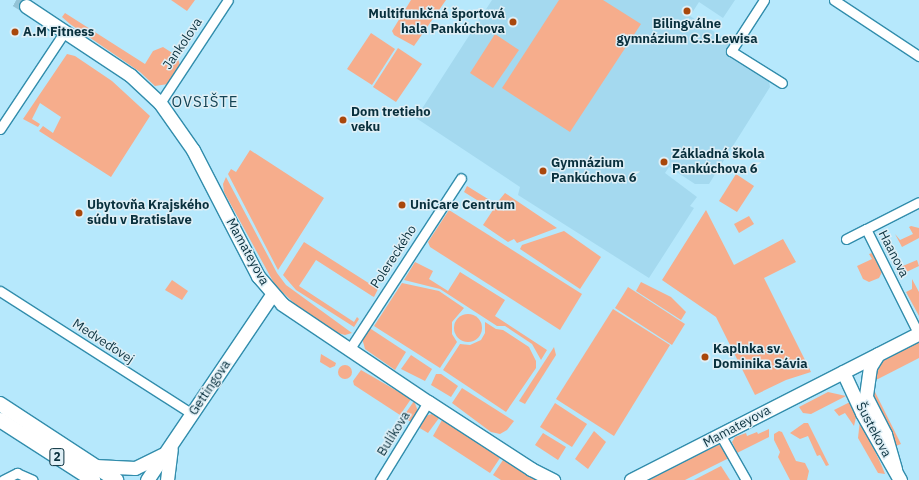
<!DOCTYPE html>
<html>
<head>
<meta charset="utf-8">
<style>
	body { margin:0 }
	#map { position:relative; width:919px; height:480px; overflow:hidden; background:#b6e8fc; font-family:"IBM Plex Sans",sans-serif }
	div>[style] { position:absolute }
	.built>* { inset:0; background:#a4d9ef }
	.green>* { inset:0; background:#f6ad8c }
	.round { border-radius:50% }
	.secondary-tunnel>* { height:13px; margin-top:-6.5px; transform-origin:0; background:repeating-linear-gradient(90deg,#93c3d6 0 13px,transparent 0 19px) }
	.roads { filter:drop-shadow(1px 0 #328dac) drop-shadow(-1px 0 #328dac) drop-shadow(0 1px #328dac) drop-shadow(0 -1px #328dac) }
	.street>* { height:9px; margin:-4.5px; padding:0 4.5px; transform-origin:4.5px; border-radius:4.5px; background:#fff }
	.secondary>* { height:13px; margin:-6.5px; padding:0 6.5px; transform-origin:6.5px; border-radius:6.5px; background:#fff }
	.primary>* { height:14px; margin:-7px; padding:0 7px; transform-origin:7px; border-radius:7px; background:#fff }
	.dots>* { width:11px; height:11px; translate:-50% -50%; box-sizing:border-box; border:2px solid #dfeff6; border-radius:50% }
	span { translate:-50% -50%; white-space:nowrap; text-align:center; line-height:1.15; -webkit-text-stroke:3px #dfeff6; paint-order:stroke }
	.shield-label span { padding:1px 3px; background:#dfeff6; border:1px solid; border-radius:3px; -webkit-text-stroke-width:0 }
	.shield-label { font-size:12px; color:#09303d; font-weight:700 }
	.poi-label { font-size:13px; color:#09303d; font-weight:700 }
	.right { translate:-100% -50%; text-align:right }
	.left { translate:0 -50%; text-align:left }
	.street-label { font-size:13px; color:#09303d }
	.quarter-label { font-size:15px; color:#134354; letter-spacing:1px }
</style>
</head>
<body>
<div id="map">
	<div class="built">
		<div style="clip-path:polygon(492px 0,735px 0,723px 18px,699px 2px,690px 16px,733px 44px,726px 55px,769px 82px,770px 87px,709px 184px,695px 184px,669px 167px,665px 173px,697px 197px,690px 206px,694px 208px,649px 278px,518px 195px,520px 187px,416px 118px)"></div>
	</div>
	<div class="green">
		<div style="clip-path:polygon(171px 0,195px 0,187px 11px)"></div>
		<div style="clip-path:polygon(411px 0,446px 0,414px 46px,394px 35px,392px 31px)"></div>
		<div style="clip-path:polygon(559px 0,603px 0,641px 24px,570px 132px,502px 88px)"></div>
		<div style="clip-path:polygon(65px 13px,145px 64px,153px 51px,163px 47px,177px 56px,180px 65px,168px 84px,155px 86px,140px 72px,70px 24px,62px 17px)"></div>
		<div style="clip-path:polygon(371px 33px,395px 49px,372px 85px,347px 69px)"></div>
		<div style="clip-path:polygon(495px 34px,519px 50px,493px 88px,470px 73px)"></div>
		<div style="clip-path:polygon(398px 48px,422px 64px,396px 102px,373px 87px)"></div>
		<div style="clip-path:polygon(67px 54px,75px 56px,112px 81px,150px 116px,111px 177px,39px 131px,43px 126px,53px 133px,61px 117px,40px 103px,32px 119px,40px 124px,38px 127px,23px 119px)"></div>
		<div style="clip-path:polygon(250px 150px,324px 198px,278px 270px,228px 174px,231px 169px,236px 172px)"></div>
		<div style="clip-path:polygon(736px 174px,754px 186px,737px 212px,719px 201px)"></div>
		<div style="clip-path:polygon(226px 177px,277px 273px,286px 285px,352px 333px,345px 335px,338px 333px,297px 306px,275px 285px,224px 192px,223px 184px)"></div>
		<div style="clip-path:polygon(467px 186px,496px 204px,505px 193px,557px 228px,517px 243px,514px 239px,508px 242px,483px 225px,493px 210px,464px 192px)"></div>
		<div style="clip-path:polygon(449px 210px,582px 294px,560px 330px,430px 247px,428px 242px)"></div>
		<div style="clip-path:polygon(706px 210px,734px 265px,783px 239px,796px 262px,764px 278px,811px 372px,786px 380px,755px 395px,716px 317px,662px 280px)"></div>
		<div style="clip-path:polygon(749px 216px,754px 224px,739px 233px,734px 224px)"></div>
		<div style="clip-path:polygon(911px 226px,919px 228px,919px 238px,902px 247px,895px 234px,900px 240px,913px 234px,909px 227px)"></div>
		<div style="clip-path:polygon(564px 231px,601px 257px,580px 289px,520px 249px,522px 245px)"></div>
		<div style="clip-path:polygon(304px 242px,378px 289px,374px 297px,372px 296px,316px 260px,299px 286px,354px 322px,357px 317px,359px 319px,354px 327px,296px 290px,283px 275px)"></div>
		<div style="clip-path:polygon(872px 253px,882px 272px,879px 278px,869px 282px,863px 279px,857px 266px,872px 259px,869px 254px)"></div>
		<div style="clip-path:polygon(917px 260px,919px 266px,898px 276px,898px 268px)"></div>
		<div style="clip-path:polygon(415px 262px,433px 271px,429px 279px,448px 291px,460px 272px,505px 300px,495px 316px,547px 350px,541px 360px,532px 344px,505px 326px,497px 326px,440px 289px,404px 280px)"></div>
		<div style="clip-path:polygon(912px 279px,919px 292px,919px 316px,906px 292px,912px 289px)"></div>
		<div style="clip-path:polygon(172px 280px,188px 291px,182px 300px,165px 290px)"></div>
		<div style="clip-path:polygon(641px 282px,671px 297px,686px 312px,681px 320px,636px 291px)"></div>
		<div style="clip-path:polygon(402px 283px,439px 291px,464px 308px,452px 322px,452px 334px,457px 342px,440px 368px,374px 326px)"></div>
		<div style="clip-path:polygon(628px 287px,685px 324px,672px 345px,615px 308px)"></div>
		<div style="clip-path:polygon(613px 309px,670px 345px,614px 436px,556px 399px)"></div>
		<div class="round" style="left:454px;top:314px;width:28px;height:28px"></div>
		<div style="clip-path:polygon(485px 322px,496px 329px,503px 330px,529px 347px,536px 361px,536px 368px,506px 412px,443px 370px,460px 344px,470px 345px,481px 340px,485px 333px)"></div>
		<div style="clip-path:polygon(368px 327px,406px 352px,395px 370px,365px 349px,362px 338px)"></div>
		<div style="clip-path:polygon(919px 342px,919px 358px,878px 379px,869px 380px,877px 364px)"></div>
		<div style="clip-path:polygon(554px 347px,556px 355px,525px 404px,519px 401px)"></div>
		<div style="clip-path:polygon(321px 354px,336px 363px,335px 366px,330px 368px,320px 362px)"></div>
		<div style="clip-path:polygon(411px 355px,432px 369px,425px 381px,401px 369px)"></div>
		<div class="round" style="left:338px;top:365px;width:14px;height:14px"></div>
		<div style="clip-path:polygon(361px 370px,411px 399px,400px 415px,354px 385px,353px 381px)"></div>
		<div style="clip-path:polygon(436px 374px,441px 374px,458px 386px,451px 397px,431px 385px)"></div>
		<div style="clip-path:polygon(462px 388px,514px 421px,507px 430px,500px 434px,491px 432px,452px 403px)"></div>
		<div style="clip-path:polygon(870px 389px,875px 392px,901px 444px,893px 447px,869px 395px)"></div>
		<div style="clip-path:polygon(828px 392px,846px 396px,811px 414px,803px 413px,799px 407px)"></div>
		<div style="clip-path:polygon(414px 401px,418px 411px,411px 422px,403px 417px)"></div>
		<div style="clip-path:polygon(850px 402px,857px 413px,854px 426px,845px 413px,839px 416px,834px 410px)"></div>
		<div style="clip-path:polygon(555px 403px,587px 424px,572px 447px,540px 427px)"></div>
		<div style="clip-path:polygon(432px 414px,439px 418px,428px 433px,418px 427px,425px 416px)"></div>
		<div style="clip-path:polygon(442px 420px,500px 458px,490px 473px,433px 436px)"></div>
		<div style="clip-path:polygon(860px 420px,881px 464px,885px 474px,878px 473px,858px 438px)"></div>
		<div style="clip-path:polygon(804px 423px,808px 423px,829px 465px,826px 466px,820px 455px,817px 456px,808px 436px,800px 439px,790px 433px)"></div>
		<div style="clip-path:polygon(769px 429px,769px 437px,737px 453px,732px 442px,735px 437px,746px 433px,747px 436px,757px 432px,758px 434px)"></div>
		<div style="clip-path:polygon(594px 431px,606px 442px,588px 469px,575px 459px)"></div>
		<div style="clip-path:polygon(779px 431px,782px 432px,796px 461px,805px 463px,809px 471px,807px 480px,790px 480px,778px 457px,780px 452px,774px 440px,774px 434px)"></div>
		<div style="clip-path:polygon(543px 433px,566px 447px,558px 460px,535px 445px)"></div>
		<div style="clip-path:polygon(718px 445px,725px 446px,731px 457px,685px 480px,649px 480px)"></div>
		<div style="clip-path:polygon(503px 460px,527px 475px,536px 480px,501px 480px,493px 475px)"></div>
		<div style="clip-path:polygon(721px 466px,730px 480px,694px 480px)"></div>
	</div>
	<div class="secondary-tunnel">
		<div style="left:16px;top:0;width:12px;rotate:31deg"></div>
	</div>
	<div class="roads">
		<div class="street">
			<div style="left:764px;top:0;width:61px;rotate:122.9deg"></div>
			<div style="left:731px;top:51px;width:60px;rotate:32.1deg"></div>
			<div style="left:834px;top:0;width:102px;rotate:33.4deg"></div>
			<div style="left:160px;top:103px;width:123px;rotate:-56.6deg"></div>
			<div style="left:0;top:129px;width:118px;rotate:-56.4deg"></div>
			<div style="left:866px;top:229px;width:59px;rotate:-27deg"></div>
			<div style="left:846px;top:239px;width:22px;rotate:-27deg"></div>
			<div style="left:866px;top:229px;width:116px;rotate:63.4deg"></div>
			<div style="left:0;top:291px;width:228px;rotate:32.6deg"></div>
			<div style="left:349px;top:350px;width:205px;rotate:-56.9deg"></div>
			<div style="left:721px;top:436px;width:51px;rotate:60.4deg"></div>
			<div style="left:3px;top:480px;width:16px;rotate:-27deg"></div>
			<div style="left:17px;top:473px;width:17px;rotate:24deg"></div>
			<div style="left:380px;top:480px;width:92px;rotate:-58.4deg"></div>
		</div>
		<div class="secondary">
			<div style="left:26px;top:6px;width:125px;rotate:33.6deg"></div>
			<div style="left:130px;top:75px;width:41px;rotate:43deg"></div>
			<div style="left:160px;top:103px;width:57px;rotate:54.9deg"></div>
			<div style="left:193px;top:150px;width:142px;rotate:62.7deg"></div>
			<div style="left:258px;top:276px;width:37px;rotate:49deg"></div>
			<div style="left:282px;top:304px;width:176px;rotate:33.9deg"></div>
			<div style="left:428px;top:402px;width:123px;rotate:33deg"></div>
			<div style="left:531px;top:469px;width:25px;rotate:27deg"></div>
			<div style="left:878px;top:354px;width:15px;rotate:122deg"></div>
			<div style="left:870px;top:367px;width:30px;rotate:98deg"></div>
			<div style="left:866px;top:397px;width:42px;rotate:62.8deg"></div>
			<div style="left:885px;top:434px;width:37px;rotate:74deg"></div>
			<div style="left:843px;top:372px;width:45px;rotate:65.1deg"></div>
			<div style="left:862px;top:413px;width:77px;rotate:60.4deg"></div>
			<div style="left:95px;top:466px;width:40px;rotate:2.9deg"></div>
			<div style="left:135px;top:468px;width:30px;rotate:-26deg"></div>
			<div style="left:147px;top:480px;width:223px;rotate:-56deg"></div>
			<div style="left:167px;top:480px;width:31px;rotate:-83deg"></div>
			<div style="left:631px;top:480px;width:323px;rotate:-27deg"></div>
		</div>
		<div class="primary">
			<div style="left:0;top:404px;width:139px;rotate:33.2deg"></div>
			<div style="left:0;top:420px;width:111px;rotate:32.8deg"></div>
		</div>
	</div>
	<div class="dots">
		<div style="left:687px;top:11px;background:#a9470b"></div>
		<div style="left:513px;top:22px;background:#a9470b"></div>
		<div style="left:15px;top:32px;background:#a9470b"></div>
		<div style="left:343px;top:120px;background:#a9470b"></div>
		<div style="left:664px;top:162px;background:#a9470b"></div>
		<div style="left:543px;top:171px;background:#a9470b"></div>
		<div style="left:402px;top:205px;background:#a9470b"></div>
		<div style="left:79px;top:213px;background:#a9470b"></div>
		<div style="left:705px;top:357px;background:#a9470b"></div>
	</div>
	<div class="shield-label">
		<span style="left:57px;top:457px">2</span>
	</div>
	<div class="poi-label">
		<span class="right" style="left:505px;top:22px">Multifunkčná športová<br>hala Pankúchova</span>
		<span style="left:687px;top:32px">Bilingválne<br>gymnázium C.S.Lewisa</span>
		<span class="left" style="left:23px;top:32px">A.M Fitness</span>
		<span class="left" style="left:351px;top:120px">Dom tretieho<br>veku</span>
		<span class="left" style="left:672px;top:162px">Základná škola<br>Pankúchova 6</span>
		<span class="left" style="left:551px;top:171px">Gymnázium<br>Pankúchova 6</span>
		<span class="left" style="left:410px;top:205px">UniCare Centrum</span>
		<span class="left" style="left:87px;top:213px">Ubytovňa Krajského<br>súdu v Bratislave</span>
		<span class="left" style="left:713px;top:357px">Kaplnka sv.<br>Dominika Sávia</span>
	</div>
	<div class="street-label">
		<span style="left:183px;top:44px;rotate:-56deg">Jankolova</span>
		<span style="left:247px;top:252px;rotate:61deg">Mamateyova</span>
		<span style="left:893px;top:254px;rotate:63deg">Haanova</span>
		<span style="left:394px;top:257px;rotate:-57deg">Polereckého</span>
		<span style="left:103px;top:342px;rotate:33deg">Medveďovej</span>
		<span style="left:210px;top:388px;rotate:-56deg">Gettingova</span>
		<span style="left:737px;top:427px;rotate:-28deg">Mamateyova</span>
		<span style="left:873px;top:430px;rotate:62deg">Šustekova</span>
		<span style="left:394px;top:434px;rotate:-58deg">Bulíkova</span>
	</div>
	<div class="quarter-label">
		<span style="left:205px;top:102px">OVSIŠTE</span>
	</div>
</div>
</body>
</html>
